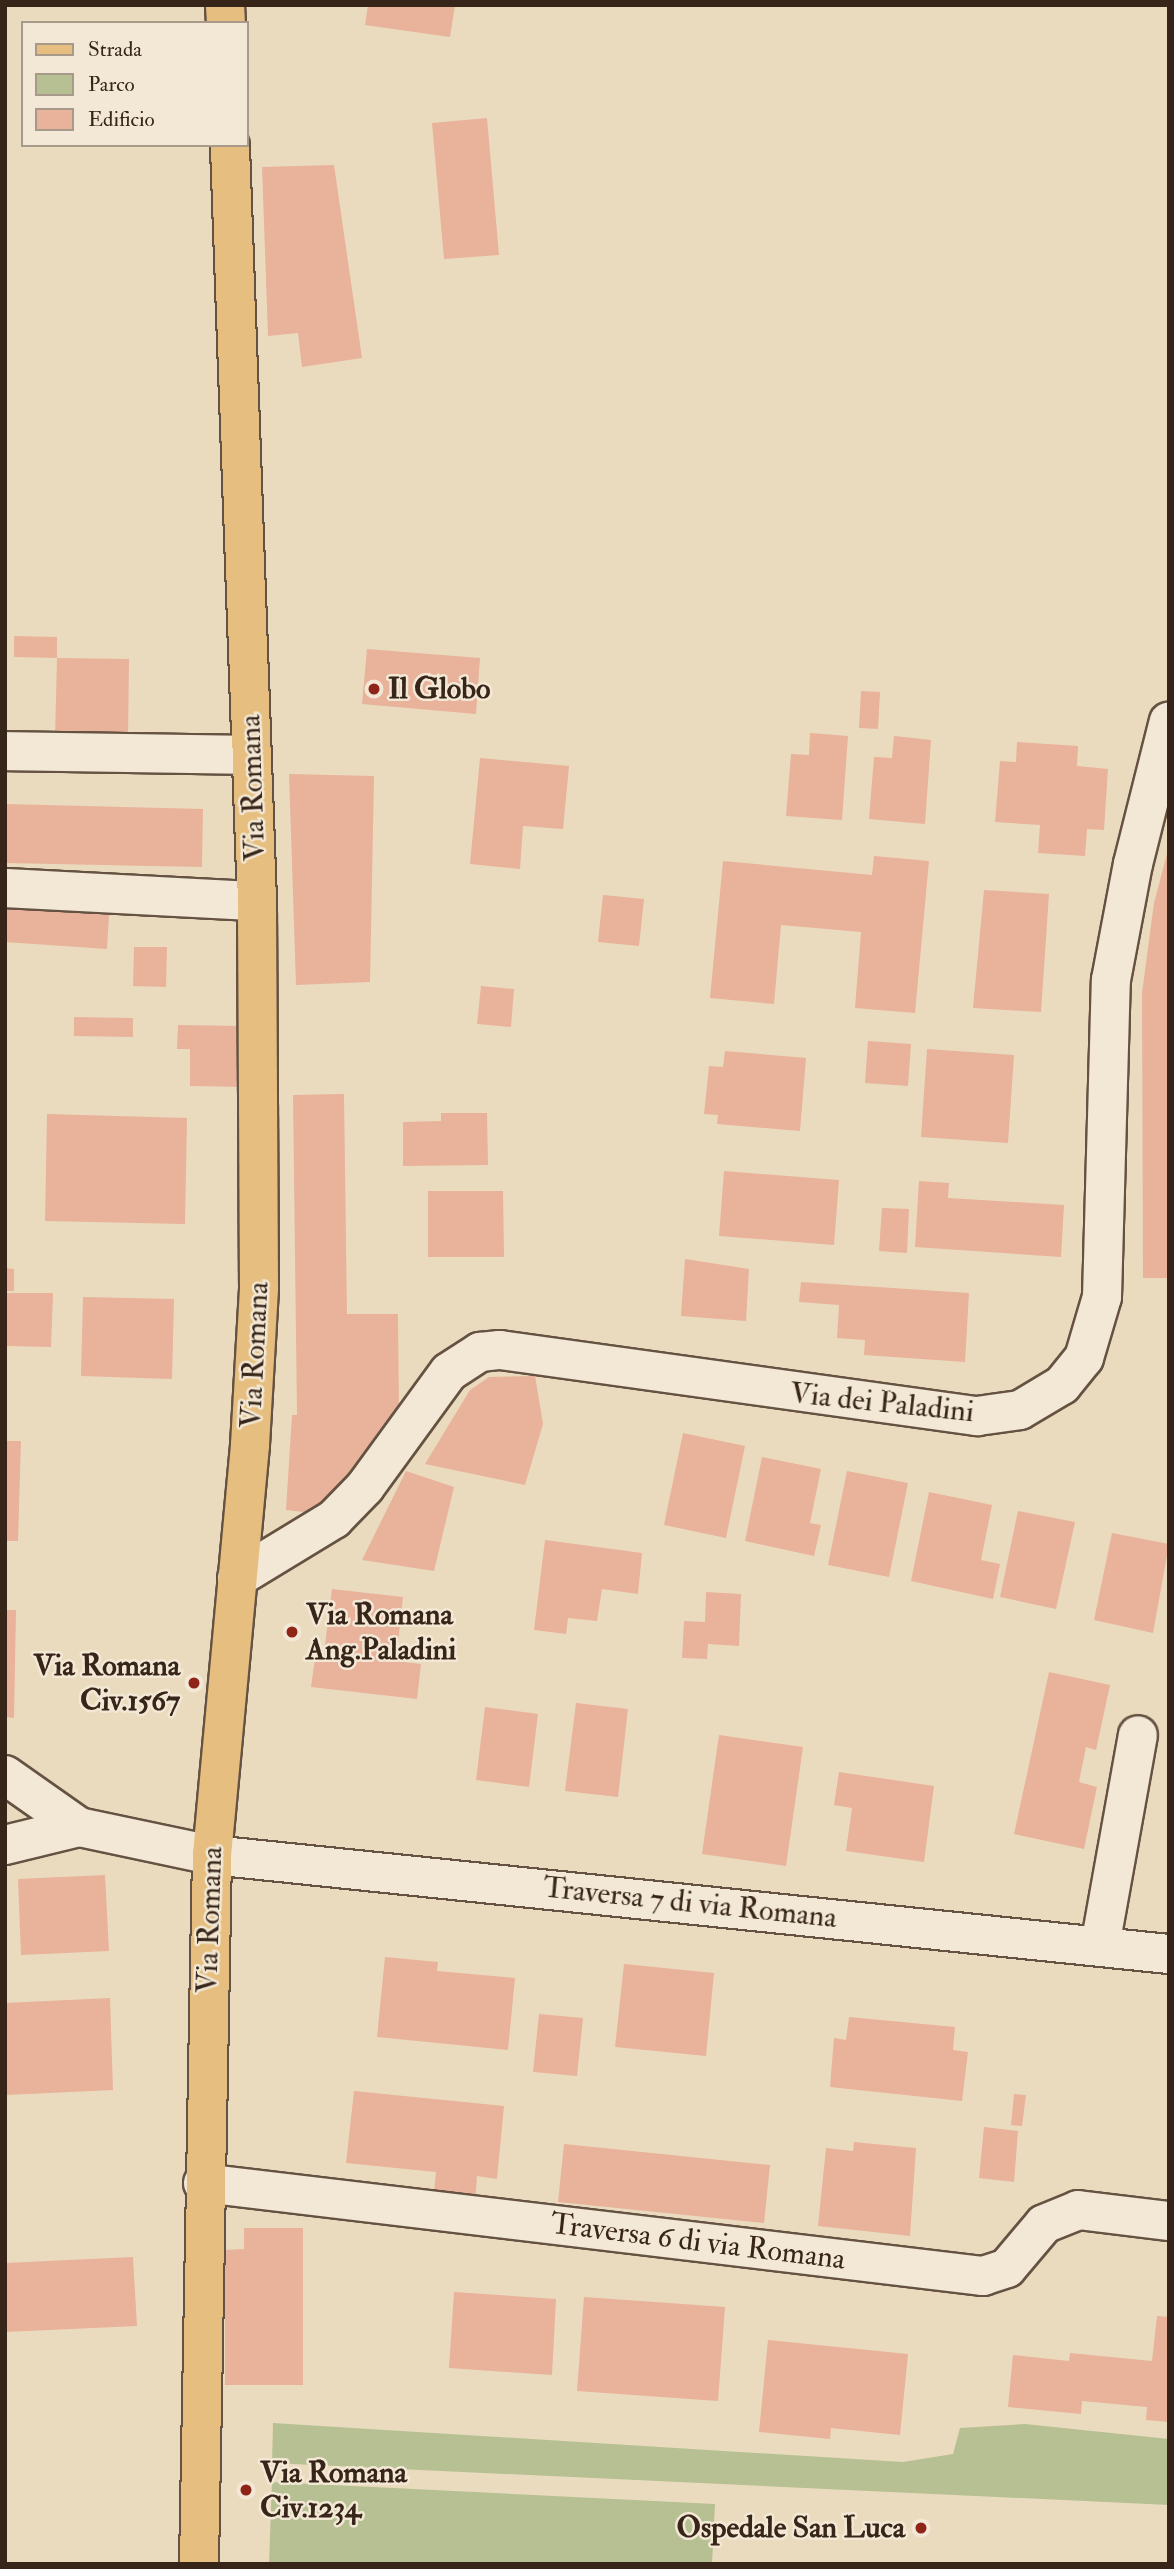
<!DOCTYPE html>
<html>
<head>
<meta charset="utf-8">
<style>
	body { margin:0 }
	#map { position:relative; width:1174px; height:2569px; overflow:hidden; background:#ebdbbe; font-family:"IM FELL Double Pica",serif }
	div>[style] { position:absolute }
	.green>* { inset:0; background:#b6c093 }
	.building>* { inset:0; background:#e8b29b }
	.roads { filter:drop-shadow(2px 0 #655242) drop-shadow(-2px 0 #655242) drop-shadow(0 2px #655242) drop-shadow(0 -2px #655242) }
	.minor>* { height:38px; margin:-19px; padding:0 19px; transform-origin:19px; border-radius:19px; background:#f2e8d5 }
	.major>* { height:38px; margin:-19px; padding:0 19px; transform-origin:19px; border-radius:19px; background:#e6be7f }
	.dots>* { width:19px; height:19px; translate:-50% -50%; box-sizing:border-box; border:4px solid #f2e8d5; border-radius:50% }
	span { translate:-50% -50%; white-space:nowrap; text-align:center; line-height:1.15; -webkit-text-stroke:5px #f2e8d5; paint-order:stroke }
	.poi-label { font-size:30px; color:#382519; font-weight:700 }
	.left { translate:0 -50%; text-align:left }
	.right { translate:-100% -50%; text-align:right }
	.street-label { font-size:30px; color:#382519 }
	.frame { position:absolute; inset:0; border:7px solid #382519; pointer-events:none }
	.legend { position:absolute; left:21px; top:21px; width:228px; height:126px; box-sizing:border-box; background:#f2e8d5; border:2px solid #a89a8a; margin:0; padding:9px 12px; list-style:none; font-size:21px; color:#382519 }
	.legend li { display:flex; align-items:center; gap:14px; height:35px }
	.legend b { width:35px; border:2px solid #a89a8a }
</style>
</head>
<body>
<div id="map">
	<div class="green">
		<div style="clip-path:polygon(273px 2423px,903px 2462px,953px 2454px,960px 2428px,1025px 2424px,1169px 2439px,1169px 2505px,272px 2463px)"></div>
		<div style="clip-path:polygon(272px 2482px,715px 2504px,712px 2564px,269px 2564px)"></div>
	</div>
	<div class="building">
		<div style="clip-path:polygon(368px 5px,455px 5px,450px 37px,365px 25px)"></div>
		<div style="clip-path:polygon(487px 118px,499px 255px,444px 259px,432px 123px)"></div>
		<div style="clip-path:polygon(334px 165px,362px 358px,302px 367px,298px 333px,268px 336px,262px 167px)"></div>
		<div style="clip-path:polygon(14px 636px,57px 637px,57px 658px,14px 657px)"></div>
		<div style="clip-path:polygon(367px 649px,480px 658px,476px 714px,362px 704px)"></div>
		<div style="clip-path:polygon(57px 658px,129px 659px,128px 740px,55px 739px)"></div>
		<div style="clip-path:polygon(861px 691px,880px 692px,878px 729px,859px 728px)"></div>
		<div style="clip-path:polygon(810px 733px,848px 736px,842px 820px,786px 816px,791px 754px,809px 755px)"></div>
		<div style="clip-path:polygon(894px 736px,931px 740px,925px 824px,869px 819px,874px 757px,892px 758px)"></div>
		<div style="clip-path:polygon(1017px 742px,1078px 746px,1077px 766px,1108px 769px,1104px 830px,1087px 829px,1085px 856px,1038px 853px,1040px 825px,995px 822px,1000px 761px,1016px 762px)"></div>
		<div style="clip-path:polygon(480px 758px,569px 766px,563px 829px,523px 826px,520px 869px,470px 864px)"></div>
		<div style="clip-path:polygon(289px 774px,374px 776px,370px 982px,296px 985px)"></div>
		<div style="clip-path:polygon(5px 804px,203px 809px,202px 867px,5px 863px)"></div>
		<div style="clip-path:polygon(1168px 850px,1169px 1278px,1143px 1278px,1142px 993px,1154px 903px)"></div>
		<div style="clip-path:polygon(874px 856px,929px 861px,915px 1013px,855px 1008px,861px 932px,781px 925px,774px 1004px,710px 998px,723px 861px,872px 875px)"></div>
		<div style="clip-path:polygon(984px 890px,1049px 894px,1041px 1012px,973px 1008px)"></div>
		<div style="clip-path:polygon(603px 895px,644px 899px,639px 946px,598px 942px)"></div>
		<div style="clip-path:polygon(5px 908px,109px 915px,107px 949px,5px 942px)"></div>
		<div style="clip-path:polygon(134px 947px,167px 947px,166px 987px,133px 986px)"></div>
		<div style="clip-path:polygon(481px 986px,514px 989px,511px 1027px,477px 1024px)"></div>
		<div style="clip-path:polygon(74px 1017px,133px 1018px,133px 1037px,74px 1036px)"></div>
		<div style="clip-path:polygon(178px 1025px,244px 1026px,243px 1087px,190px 1086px,190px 1049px,177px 1049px)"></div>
		<div style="clip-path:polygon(868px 1041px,911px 1044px,908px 1086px,865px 1083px)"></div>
		<div style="clip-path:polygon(927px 1049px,1014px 1055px,1008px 1143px,921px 1137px)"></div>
		<div style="clip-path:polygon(725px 1051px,806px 1058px,800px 1131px,717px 1124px,718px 1115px,704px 1114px,709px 1066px,723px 1067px)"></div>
		<div style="clip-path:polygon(344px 1094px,347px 1314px,398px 1314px,399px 1414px,329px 1515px,286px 1510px,292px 1415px,297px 1415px,293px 1095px)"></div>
		<div style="clip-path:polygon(441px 1113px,487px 1113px,488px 1165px,403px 1166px,403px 1122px,441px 1121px)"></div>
		<div style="clip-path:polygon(47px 1114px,187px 1118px,185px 1224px,45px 1221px)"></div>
		<div style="clip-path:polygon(724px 1171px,839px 1180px,834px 1245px,719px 1236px)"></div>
		<div style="clip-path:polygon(919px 1181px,949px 1183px,948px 1198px,1064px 1205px,1061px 1257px,915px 1247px)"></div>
		<div style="clip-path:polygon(428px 1191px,503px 1191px,504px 1257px,428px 1257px)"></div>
		<div style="clip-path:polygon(882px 1208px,909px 1209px,907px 1253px,879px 1251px)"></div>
		<div style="clip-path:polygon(685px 1259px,749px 1269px,746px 1321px,681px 1316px)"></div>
		<div style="clip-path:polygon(5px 1268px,14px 1269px,14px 1291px,5px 1291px)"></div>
		<div style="clip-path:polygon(801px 1282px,969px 1293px,965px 1362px,864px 1355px,865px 1340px,837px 1338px,839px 1305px,799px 1302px)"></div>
		<div style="clip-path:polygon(5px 1293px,53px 1293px,51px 1347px,5px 1346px)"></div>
		<div style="clip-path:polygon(83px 1297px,174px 1299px,172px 1379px,81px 1376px)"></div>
		<div style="clip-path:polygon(535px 1376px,543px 1424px,525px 1485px,425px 1464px,470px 1390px,489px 1377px)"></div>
		<div style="clip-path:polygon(683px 1433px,745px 1446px,726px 1538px,664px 1525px)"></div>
		<div style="clip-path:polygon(5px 1441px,21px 1441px,18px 1541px,5px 1541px)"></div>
		<div style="clip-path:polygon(762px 1457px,821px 1469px,810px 1523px,821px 1525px,814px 1556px,745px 1541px)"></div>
		<div style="clip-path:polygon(406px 1471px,454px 1487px,434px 1571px,362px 1560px)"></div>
		<div style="clip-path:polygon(847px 1471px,908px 1483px,889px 1577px,828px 1565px)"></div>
		<div style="clip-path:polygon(929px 1492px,992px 1505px,981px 1560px,1000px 1564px,993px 1599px,911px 1581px)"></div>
		<div style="clip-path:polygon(1018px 1511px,1075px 1522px,1056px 1609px,1000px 1597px)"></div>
		<div style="clip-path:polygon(1112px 1533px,1169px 1544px,1153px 1633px,1094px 1620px)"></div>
		<div style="clip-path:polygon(545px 1540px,642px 1553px,638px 1594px,602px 1589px,597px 1621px,568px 1618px,566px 1634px,534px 1630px)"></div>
		<div style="clip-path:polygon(332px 1589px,403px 1597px,396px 1661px,421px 1664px,417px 1699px,311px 1687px,316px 1652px,324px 1653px)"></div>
		<div style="clip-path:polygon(706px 1592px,741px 1594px,739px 1646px,708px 1644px,707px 1659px,682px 1658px,684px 1621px,705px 1622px)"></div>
		<div style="clip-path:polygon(5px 1610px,16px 1610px,14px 1718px,5px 1717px)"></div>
		<div style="clip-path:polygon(1049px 1672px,1110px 1685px,1096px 1750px,1086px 1747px,1079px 1782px,1097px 1787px,1084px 1849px,1014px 1834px)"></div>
		<div style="clip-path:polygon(576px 1703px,628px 1709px,618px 1797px,565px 1791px)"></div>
		<div style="clip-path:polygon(485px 1707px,538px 1714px,529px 1787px,476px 1780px)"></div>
		<div style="clip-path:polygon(719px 1735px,803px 1747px,786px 1866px,702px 1854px)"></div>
		<div style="clip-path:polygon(839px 1772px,934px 1786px,924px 1862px,846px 1851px,852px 1808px,834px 1805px)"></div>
		<div style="clip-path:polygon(105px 1875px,109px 1951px,21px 1955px,18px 1879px)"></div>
		<div style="clip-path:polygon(385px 1957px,438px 1962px,437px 1971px,515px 1978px,508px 2050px,377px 2037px)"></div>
		<div style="clip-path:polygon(624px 1964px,714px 1973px,706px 2056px,615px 2047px)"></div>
		<div style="clip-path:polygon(110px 1998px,113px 2090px,7px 2095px,5px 2003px)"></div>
		<div style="clip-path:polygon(539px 2014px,583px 2018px,577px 2076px,533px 2072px)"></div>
		<div style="clip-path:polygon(849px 2017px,955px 2027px,953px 2050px,968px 2052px,962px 2101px,830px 2087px,834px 2038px,846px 2040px)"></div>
		<div style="clip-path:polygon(354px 2091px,504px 2106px,497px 2179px,477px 2176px,475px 2206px,433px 2202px,436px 2172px,346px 2163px)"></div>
		<div style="clip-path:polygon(1014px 2094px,1026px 2095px,1022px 2126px,1011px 2125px)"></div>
		<div style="clip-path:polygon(984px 2127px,1018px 2131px,1014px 2182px,979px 2178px)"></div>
		<div style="clip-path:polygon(854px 2142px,916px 2148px,910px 2236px,818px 2226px,826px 2148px,853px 2151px)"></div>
		<div style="clip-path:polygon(564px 2144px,770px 2165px,764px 2223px,558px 2202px)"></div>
		<div style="clip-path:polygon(244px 2228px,303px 2228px,303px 2385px,225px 2385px,225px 2250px,244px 2249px)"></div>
		<div style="clip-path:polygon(133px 2257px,137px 2326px,5px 2332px,5px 2263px)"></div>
		<div style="clip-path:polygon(454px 2292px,556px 2299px,552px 2375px,449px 2368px)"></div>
		<div style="clip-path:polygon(584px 2297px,725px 2307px,718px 2401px,577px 2391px)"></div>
		<div style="clip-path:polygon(1157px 2316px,1169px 2317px,1169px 2422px,1146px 2420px,1147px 2407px,1082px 2401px,1081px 2414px,1008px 2407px,1013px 2355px,1069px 2361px,1070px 2353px,1152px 2361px)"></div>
		<div style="clip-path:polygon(768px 2340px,908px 2354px,900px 2435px,831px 2428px,830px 2439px,759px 2432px)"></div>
	</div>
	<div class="roads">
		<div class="minor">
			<div style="left:5px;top:751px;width:247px;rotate:0.9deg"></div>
			<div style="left:5px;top:888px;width:252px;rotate:3deg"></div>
			<div style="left:237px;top:1578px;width:114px;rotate:-31.3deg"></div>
			<div style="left:334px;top:1519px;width:45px;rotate:-45.9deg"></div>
			<div style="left:365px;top:1487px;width:142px;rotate:-53.9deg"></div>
			<div style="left:449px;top:1372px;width:37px;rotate:-33deg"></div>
			<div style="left:480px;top:1352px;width:20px;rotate:-6deg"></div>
			<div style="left:500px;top:1350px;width:482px;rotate:7.9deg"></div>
			<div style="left:977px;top:1416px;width:43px;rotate:-7.9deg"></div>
			<div style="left:1020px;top:1410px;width:49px;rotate:-30.8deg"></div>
			<div style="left:1062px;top:1385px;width:35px;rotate:-51deg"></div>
			<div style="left:1084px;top:1358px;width:64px;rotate:-73.6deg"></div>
			<div style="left:1102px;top:1297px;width:317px;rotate:-88.4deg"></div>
			<div style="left:1111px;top:980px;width:118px;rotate:-79.3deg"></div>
			<div style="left:1133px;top:864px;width:147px;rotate:-75.9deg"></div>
			<div style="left:5px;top:1775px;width:90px;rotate:35.1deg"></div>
			<div style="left:79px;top:1827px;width:136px;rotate:11.9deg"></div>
			<div style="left:212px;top:1855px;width:962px;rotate:5.91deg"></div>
			<div style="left:5px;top:1845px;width:76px;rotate:-13.7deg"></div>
			<div style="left:1100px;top:1946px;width:214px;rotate:-79.8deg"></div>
			<div style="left:203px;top:2183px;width:786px;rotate:6.8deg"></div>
			<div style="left:983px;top:2276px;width:25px;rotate:-18deg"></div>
			<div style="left:1007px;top:2268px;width:57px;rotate:-49.9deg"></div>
			<div style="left:1044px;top:2224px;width:37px;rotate:-22deg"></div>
			<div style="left:1078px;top:2210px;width:92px;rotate:6.9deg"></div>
		</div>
		<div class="major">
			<div style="left:225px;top:5px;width:18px;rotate:87deg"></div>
			<div style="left:199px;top:2564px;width:709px;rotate:-88.95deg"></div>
			<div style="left:212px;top:1855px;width:412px;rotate:-84.7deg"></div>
			<div style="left:250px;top:1445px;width:157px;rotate:-86.7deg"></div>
			<div style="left:259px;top:1288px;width:387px;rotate:-90.3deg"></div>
			<div style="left:257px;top:901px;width:756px;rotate:-92.05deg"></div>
		</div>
	</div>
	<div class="dots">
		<div style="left:374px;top:689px;background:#8f2418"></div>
		<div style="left:292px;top:1632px;background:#8f2418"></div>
		<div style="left:194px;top:1683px;background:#8f2418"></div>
		<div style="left:246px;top:2490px;background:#8f2418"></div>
		<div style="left:921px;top:2528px;background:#8f2418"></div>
	</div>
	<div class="poi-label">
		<span class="left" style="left:388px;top:689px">Il Globo</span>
		<span class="left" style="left:306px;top:1632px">Via Romana<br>Ang.Paladini</span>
		<span class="right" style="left:180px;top:1683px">Via Romana<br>Civ.1567</span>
		<span class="left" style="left:260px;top:2490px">Via Romana<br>Civ.1234</span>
		<span class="right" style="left:905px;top:2528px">Ospedale San Luca</span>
	</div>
	<div class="street-label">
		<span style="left:253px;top:788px;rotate:-92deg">Via Romana</span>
		<span style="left:255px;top:1355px;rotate:-87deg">Via Romana</span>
		<span style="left:882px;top:1403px;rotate:6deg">Via dei Paladini</span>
		<span style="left:690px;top:1903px;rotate:6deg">Traversa 7 di via Romana</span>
		<span style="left:210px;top:1920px;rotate:-88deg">Via Romana</span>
		<span style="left:698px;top:2242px;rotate:7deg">Traversa 6 di via Romana</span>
	</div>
	<div class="frame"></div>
	<ul class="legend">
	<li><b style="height:9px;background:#e6be7f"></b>Strada</li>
	<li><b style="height:19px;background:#b6c093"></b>Parco</li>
	<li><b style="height:19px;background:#e8b29b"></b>Edificio</li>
	</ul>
</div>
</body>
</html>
